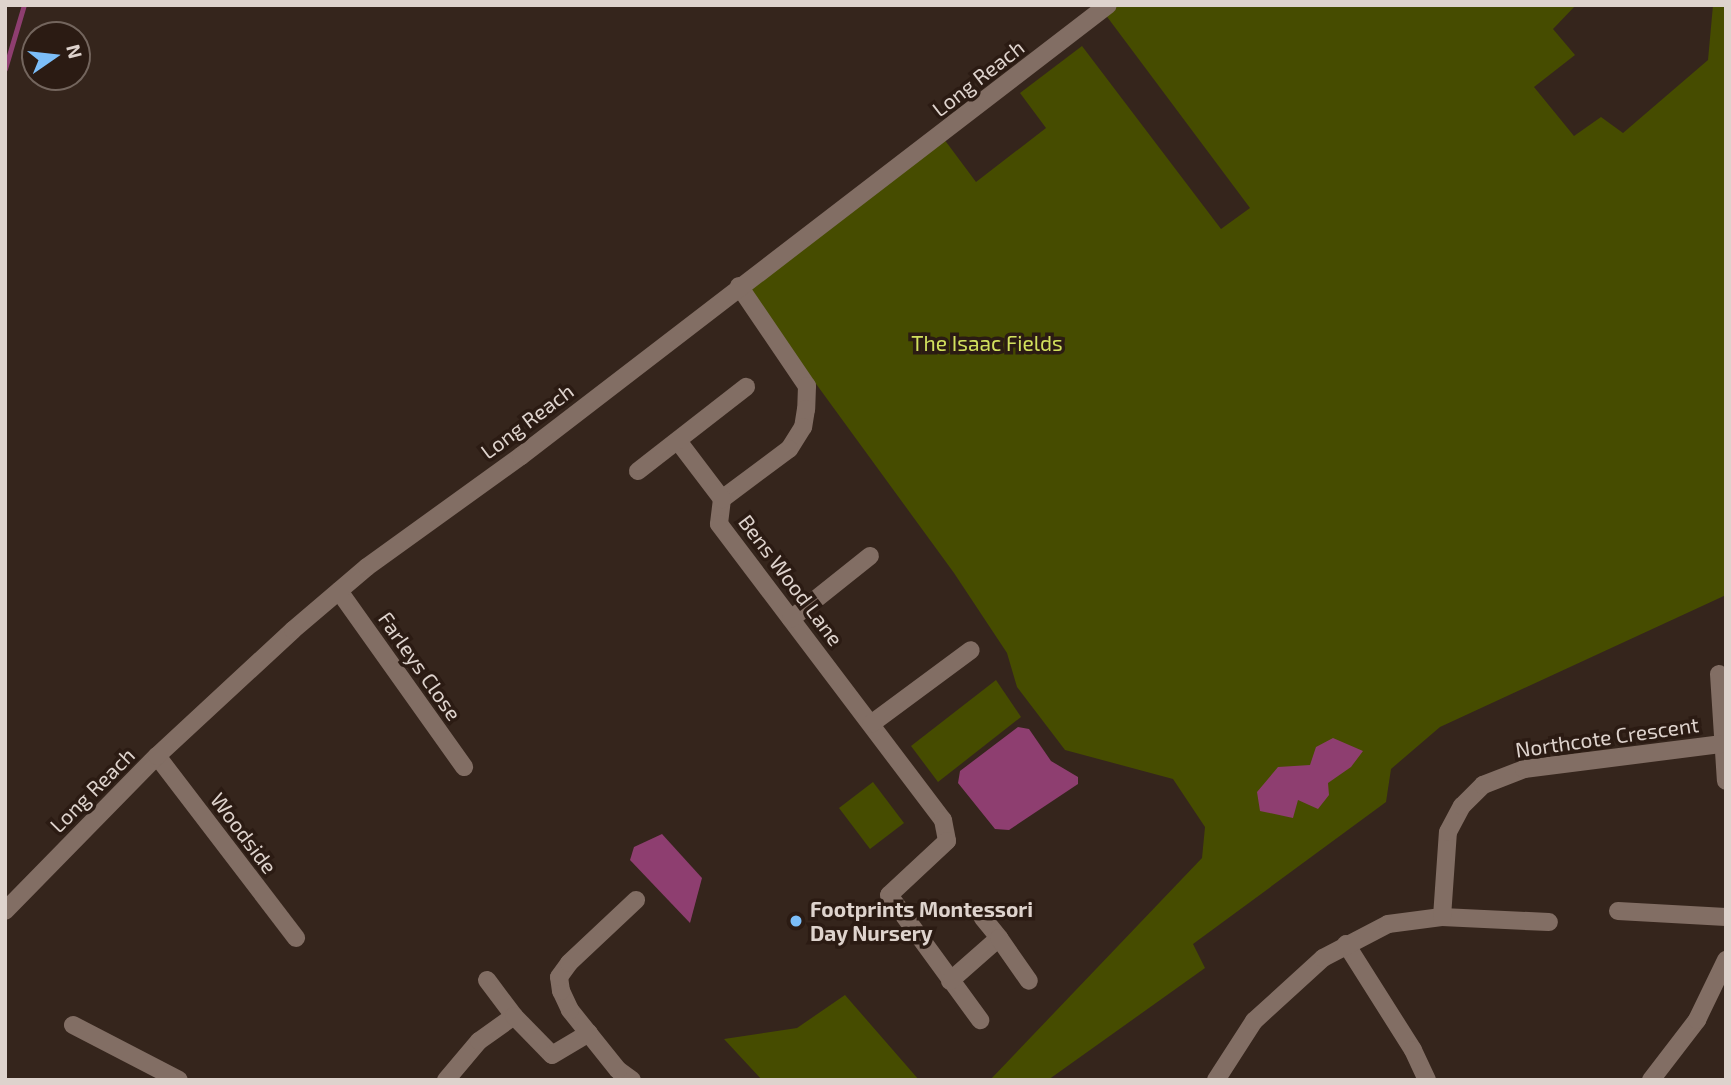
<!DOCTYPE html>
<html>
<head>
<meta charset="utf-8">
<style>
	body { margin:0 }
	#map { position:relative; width:1731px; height:1085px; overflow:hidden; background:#35251c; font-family:"Exo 2",sans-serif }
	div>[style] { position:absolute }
	.green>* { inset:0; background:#464c00 }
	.water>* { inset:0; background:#8e3e70 }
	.stream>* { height:4.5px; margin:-2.25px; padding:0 2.25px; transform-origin:2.25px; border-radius:2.25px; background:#8e3e70 }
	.minor>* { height:18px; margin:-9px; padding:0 9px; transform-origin:9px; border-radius:9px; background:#826e64 }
	.dots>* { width:19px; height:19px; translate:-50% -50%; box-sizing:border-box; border:4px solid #2b1b13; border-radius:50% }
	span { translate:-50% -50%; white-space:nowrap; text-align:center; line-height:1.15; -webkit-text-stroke:7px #2b1b13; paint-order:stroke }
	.street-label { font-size:21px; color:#ded3cd }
	.park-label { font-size:21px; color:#d2e05d }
	.poi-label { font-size:21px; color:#ded3cd; font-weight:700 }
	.left { translate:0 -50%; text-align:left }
	.frame { position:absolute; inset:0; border:7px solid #ded3cd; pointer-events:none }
	.north { position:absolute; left:21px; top:21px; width:70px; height:70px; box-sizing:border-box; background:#2b1b13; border:2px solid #73655d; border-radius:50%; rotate:76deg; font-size:19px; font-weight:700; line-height:28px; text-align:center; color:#ded3cd }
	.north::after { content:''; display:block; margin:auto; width:24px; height:32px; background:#7cbef9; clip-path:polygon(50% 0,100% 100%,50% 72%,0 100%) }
</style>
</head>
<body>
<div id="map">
	<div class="green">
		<div style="clip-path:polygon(1108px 5px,1576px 5px,1553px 29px,1575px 55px,1534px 87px,1574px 136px,1601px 117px,1623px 133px,1708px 60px,1713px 5px,1726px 5px,1726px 595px,1440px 727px,1391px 769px,1386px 802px,1193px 944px,1205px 968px,1048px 1080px,990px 1080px,1202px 858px,1205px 827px,1173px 779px,1065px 750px,1017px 687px,1007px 653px,954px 573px,749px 292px,739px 286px,941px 135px,976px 182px,1046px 128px,1020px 93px,1082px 46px,1221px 229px,1250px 208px,1102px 10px)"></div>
		<div style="clip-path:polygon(996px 680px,1021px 717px,938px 782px,911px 746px)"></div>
		<div style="clip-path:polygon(873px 782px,904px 823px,870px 849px,839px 808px)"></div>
		<div style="clip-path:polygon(845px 995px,919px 1080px,762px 1080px,724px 1039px,797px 1028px)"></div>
	</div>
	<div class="water">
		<div style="clip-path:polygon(1018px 727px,1029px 729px,1051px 761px,1078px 777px,1078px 784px,1009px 830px,995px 829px,958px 783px,960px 771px)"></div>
		<div style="clip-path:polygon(1333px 738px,1363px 751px,1351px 767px,1328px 783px,1329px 795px,1318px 809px,1298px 800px,1293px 818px,1260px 811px,1257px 792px,1278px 767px,1310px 765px,1316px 747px)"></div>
		<div style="clip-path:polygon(662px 834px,702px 878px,690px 923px,630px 860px,634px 847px)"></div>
	</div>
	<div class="stream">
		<div style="left:5px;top:69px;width:67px;rotate:-73.5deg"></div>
	</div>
	<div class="minor">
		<div style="left:739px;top:286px;width:121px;rotate:55.8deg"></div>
		<div style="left:807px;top:386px;width:23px;rotate:92deg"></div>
		<div style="left:806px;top:409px;width:18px;rotate:99deg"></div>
		<div style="left:803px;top:427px;width:26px;rotate:122deg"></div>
		<div style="left:789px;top:449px;width:84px;rotate:143.3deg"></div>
		<div style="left:722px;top:499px;width:25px;rotate:97deg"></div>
		<div style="left:719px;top:524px;width:371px;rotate:52.9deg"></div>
		<div style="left:943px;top:820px;width:21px;rotate:79deg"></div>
		<div style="left:947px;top:841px;width:79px;rotate:137deg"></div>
		<div style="left:889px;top:895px;width:155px;rotate:53.9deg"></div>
		<div style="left:678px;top:441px;width:73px;rotate:52.8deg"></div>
		<div style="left:638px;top:471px;width:137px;rotate:-37.9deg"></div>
		<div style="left:339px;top:591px;width:216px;rotate:54.6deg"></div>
		<div style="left:791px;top:619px;width:101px;rotate:-38.6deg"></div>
		<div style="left:1719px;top:674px;width:107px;rotate:86.3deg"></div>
		<div style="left:871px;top:724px;width:124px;rotate:-36.5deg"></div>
		<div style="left:157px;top:756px;width:229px;rotate:52.6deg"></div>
		<div style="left:5px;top:911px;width:217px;rotate:-45.6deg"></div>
		<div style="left:157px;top:756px;width:185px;rotate:-42.8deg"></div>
		<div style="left:293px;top:630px;width:97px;rotate:-40.4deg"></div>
		<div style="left:367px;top:567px;width:190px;rotate:-35.8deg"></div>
		<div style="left:521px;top:456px;width:740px;rotate:-37.54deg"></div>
		<div style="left:1618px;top:911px;width:108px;rotate:3.2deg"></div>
		<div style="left:1442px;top:917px;width:107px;rotate:2.7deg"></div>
		<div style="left:983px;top:918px;width:26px;rotate:51deg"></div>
		<div style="left:1346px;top:944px;width:125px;rotate:57.7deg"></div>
		<div style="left:1413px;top:1050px;width:33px;rotate:65deg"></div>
		<div style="left:487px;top:980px;width:45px;rotate:53.1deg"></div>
		<div style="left:950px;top:981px;width:65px;rotate:-41.3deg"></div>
		<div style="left:999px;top:938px;width:52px;rotate:55.1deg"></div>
		<div style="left:73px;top:1025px;width:119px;rotate:27.4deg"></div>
		<div style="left:446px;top:1080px;width:51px;rotate:-49.8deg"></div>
		<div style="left:479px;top:1041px;width:43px;rotate:-35.5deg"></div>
		<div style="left:514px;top:1016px;width:54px;rotate:45.7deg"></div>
		<div style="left:552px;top:1055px;width:43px;rotate:-30.7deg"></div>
		<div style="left:632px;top:1080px;width:17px;rotate:-144deg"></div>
		<div style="left:618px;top:1070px;width:77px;rotate:-128.7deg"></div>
		<div style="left:570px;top:1010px;width:21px;rotate:-115deg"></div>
		<div style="left:561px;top:991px;width:14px;rotate:-98deg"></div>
		<div style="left:559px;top:977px;width:17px;rotate:-54deg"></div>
		<div style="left:569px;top:963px;width:92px;rotate:-43.2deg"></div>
		<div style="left:1216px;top:1080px;width:70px;rotate:-57.2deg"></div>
		<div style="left:1254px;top:1021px;width:93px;rotate:-42.4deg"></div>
		<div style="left:1323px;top:958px;width:73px;rotate:-27.6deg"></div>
		<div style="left:1388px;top:924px;width:54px;rotate:-7.4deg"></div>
		<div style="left:1442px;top:917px;width:85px;rotate:-86deg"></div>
		<div style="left:1448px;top:832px;width:30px;rotate:-62deg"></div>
		<div style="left:1462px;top:806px;width:30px;rotate:-45deg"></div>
		<div style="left:1483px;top:785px;width:44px;rotate:-21.3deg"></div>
		<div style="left:1524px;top:769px;width:200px;rotate:-7.2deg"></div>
		<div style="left:1651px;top:1080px;width:76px;rotate:-52.5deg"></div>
		<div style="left:1697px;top:1020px;width:67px;rotate:-64.2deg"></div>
	</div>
	<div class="dots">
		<div style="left:796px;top:921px;background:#7cbef9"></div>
	</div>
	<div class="street-label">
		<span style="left:978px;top:78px;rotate:-38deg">Long Reach</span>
		<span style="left:527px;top:421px;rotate:-37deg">Long Reach</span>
		<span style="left:791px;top:580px;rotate:53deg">Bens Wood Lane</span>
		<span style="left:420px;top:666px;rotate:55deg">Farleys Close</span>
		<span style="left:1607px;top:737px;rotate:-8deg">Northcote Crescent</span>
		<span style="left:92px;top:790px;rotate:-45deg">Long Reach</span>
		<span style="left:244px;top:833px;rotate:53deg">Woodside</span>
	</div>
	<div class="park-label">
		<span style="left:987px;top:343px">The Isaac Fields</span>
	</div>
	<div class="poi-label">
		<span class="left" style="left:810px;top:921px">Footprints Montessori<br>Day Nursery</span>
	</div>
	<div class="frame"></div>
	<div class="north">N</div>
</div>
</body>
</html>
